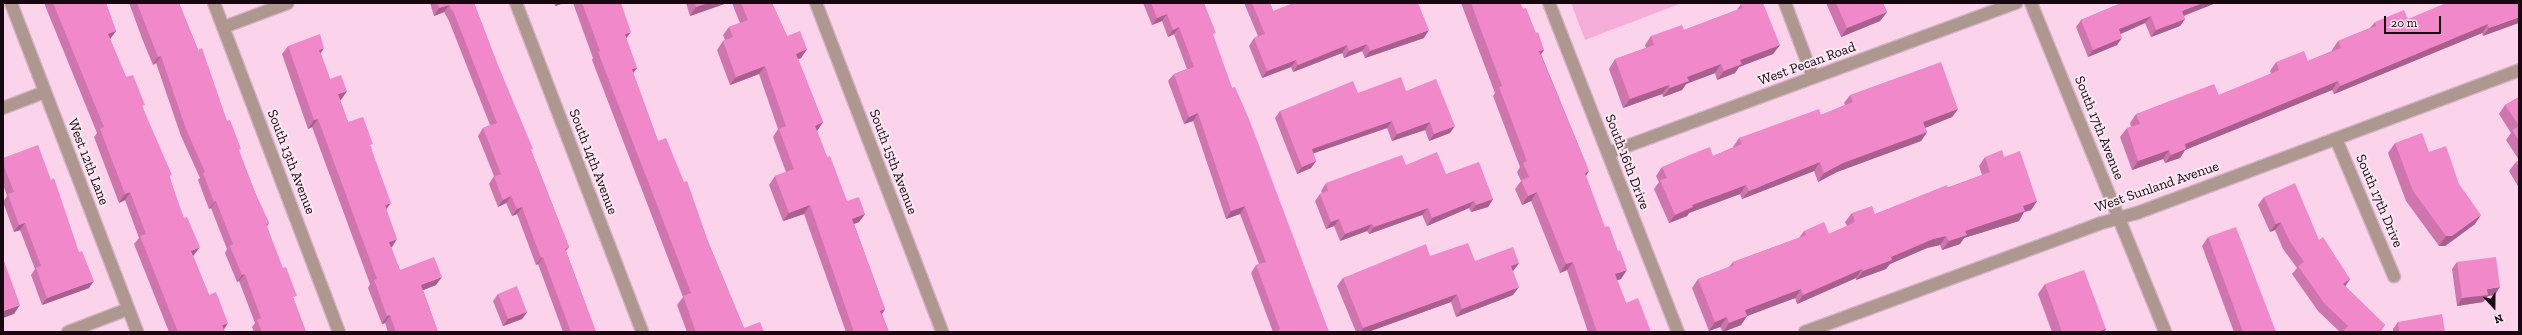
<!DOCTYPE html>
<html>
<head>
<meta charset="utf-8">
<style>
	body { margin:0 }
	#map { position:relative; width:2522px; height:335px; overflow:hidden; background:#fbd4eb; font-family:"Zilla Slab",serif }
	div>[style] { position:absolute }
	.green>* { inset:0; background:#f5aed9 }
	.roads { filter:drop-shadow(1px 0 #d6b3c8) drop-shadow(-1px 0 #d6b3c8) drop-shadow(0 1px #d6b3c8) drop-shadow(0 -1px #d6b3c8) }
	.minor>* { height:12px; margin:-6px; padding:0 6px; transform-origin:6px; border-radius:6px; background:#ad978e }
	.wall>* { inset:0; background:#ce75ae }
	.shaded-wall>* { inset:0; background:#a85f8d }
	.building>* { inset:0; background:#f088ca }
	span { translate:-50% -50%; white-space:nowrap; text-align:center; line-height:1.15; -webkit-text-stroke:4px #fce8f3; paint-order:stroke }
	.street-label { font-size:14px; color:#160710 }
	.frame { position:absolute; inset:0; border:4px solid #160710; pointer-events:none }
	.north { position:absolute; left:2474px; top:287px; width:40px; height:40px; -webkit-text-stroke:3px #fce8f3; paint-order:stroke; rotate:159deg; font-size:11px; font-weight:700; line-height:16px; text-align:center; color:#160710 }
	.north::after { content:''; display:block; margin:auto; width:14px; height:18px; background:#160710; clip-path:polygon(50% 0,100% 100%,50% 72%,0 100%) }
	.scale { position:absolute; left:2384px; top:16px; width:57px; height:18px; box-sizing:border-box; border:2px solid #160710; border-top:0; padding-left:5px; font-size:12px; line-height:14px; white-space:nowrap; color:#160710; -webkit-text-stroke:3px #fce8f3; paint-order:stroke }
</style>
</head>
<body>
<div id="map">
	<div class="green">
		<div style="clip-path:polygon(1571px 3px,1682px 3px,1585px 40px)"></div>
	</div>
	<div class="roads">
		<div class="minor">
			<div style="left:11px;top:3px;width:352px;rotate:69deg"></div>
			<div style="left:214px;top:3px;width:352px;rotate:69.2deg"></div>
			<div style="left:516px;top:3px;width:352px;rotate:69deg"></div>
			<div style="left:816px;top:3px;width:352px;rotate:69deg"></div>
			<div style="left:1549px;top:3px;width:353px;rotate:68.6deg"></div>
			<div style="left:1785px;top:3px;width:79px;rotate:69.3deg"></div>
			<div style="left:2031px;top:3px;width:355px;rotate:67.8deg"></div>
			<div style="left:224px;top:27px;width:68px;rotate:-20.6deg"></div>
			<div style="left:3px;top:108px;width:45px;rotate:-20.9deg"></div>
			<div style="left:2336px;top:139px;width:149px;rotate:67.1deg"></div>
			<div style="left:1608px;top:153px;width:435px;rotate:-20.2deg"></div>
			<div style="left:68px;top:332px;width:64px;rotate:-21deg"></div>
			<div style="left:1805px;top:332px;width:312px;rotate:-20.2deg"></div>
			<div style="left:2098px;top:224px;width:41px;rotate:-15.8deg"></div>
			<div style="left:2137px;top:213px;width:408px;rotate:-20.5deg"></div>
		</div>
	</div>
	<div class="wall">
		<div style="clip-path:polygon(44px 3px,106px 3px,116px 31px,110px 39px,126px 77px,143px 108px,170px 178px,194px 255px,193px 256px,209px 295px,225px 332px,169px 332px,134px 244px,139px 238px,125px 200px,119px 203px,94px 137px,97px 133px)"></div>
		<div style="clip-path:polygon(129px 3px,179px 3px,227px 121px,256px 195px,269px 223px,267px 227px,294px 300px,306px 332px,254px 332px,252px 327px,255px 323px,239px 281px,237px 282px,225px 253px,227px 249px,211px 208px,209px 209px,198px 180px,200px 178px,181px 136px,156px 63px,153px 65px,143px 41px)"></div>
		<div style="clip-path:polygon(430px 3px,474px 3px,495px 58px,569px 247px,566px 251px,596px 332px,563px 332px,538px 264px,536px 265px,517px 214px,512px 216px,506px 203px,498px 207px,489px 184px,494px 176px,478px 136px,483px 128px,490px 125px,449px 21px,444px 12px,434px 16px)"></div>
		<div style="clip-path:polygon(554px 3px,564px 3px,555px 6px)"></div>
		<div style="clip-path:polygon(573px 3px,621px 3px,626px 39px,637px 68px,633px 73px,658px 141px,709px 244px,744px 328px,764px 332px,687px 332px,677px 305px,683px 297px,592px 60px,593px 58px)"></div>
		<div style="clip-path:polygon(686px 3px,727px 3px,690px 16px)"></div>
		<div style="clip-path:polygon(732px 3px,772px 3px,787px 36px,807px 49px,801px 58px,798px 59px,823px 122px,817px 131px,827px 157px,847px 201px,865px 214px,859px 222px,854px 224px,885px 309px,882px 314px,889px 332px,846px 332px,804px 214px,783px 221px,769px 185px,775px 176px,786px 172px,773px 137px,778px 129px,759px 74px,730px 85px,717px 50px,723px 41px,725px 40px,723px 35px,729px 27px,740px 23px)"></div>
		<div style="clip-path:polygon(1143px 3px,1204px 3px,1213px 37px,1232px 88px,1329px 332px,1273px 332px,1251px 273px,1256px 265px,1259px 264px,1243px 222px,1240px 214px,1226px 219px,1193px 121px,1184px 124px,1168px 81px,1174px 74px,1187px 69px,1174px 34px,1168px 37px,1162px 21px,1152px 25px)"></div>
		<div style="clip-path:polygon(1244px 3px,1270px 3px,1273px 11px,1424px 38px,1365px 58px,1362px 51px,1344px 58px,1342px 53px,1293px 72px,1291px 67px,1262px 78px,1249px 46px,1254px 38px,1258px 36px)"></div>
		<div style="clip-path:polygon(1461px 3px,1520px 3px,1523px 9px,1544px 50px,1541px 54px,1589px 171px,1586px 176px,1621px 279px,1617px 280px,1626px 303px,1651px 332px,1588px 332px,1567px 270px,1560px 273px,1531px 201px,1522px 205px,1515px 189px,1521px 181px,1517px 172px,1520px 167px,1493px 96px,1495px 93px)"></div>
		<div style="clip-path:polygon(1826px 3px,1883px 3px,1887px 12px,1880px 21px,1841px 37px)"></div>
		<div style="clip-path:polygon(2121px 3px,2216px 3px,2184px 16px,2185px 19px,2180px 26px,2151px 37px,2145px 23px,2120px 34px,2117px 45px,2088px 57px,2076px 27px,2081px 20px)"></div>
		<div style="clip-path:polygon(2519px 3px,2483px 36px,2482px 33px,2334px 94px,2332px 90px,2185px 150px,2180px 158px,2165px 163px,2163px 159px,2132px 170px,2120px 137px,2127px 128px,2131px 127px,2130px 123px,2136px 114px,2219px 95px,2271px 74px,2270px 71px,2276px 62px,2308px 61px,2332px 51px,2332px 50px,2338px 41px,2370px 28px,2375px 22px,2408px 19px)"></div>
		<div style="clip-path:polygon(1741px 4px,1780px 45px,1773px 54px,1739px 67px,1735px 73px,1717px 80px,1715px 73px,1686px 84px,1682px 90px,1663px 97px,1662px 94px,1623px 108px,1609px 69px,1615px 59px,1646px 48px,1645px 45px,1651px 36px,1684px 30px,1737px 10px)"></div>
		<div style="clip-path:polygon(288px 46px,321px 54px,330px 79px,341px 100px,340px 100px,348px 122px,371px 147px,386px 209px,392px 247px,391px 247px,400px 270px,436px 285px,423px 290px,438px 332px,388px 332px,385px 323px,382px 324px,368px 288px,370px 284px,312px 127px,308px 129px,282px 54px)"></div>
		<div style="clip-path:polygon(1406px 91px,1450px 133px,1429px 141px,1425px 130px,1392px 141px,1387px 128px,1313px 153px,1316px 161px,1311px 168px,1297px 174px,1275px 118px,1280px 111px,1358px 93px)"></div>
		<div style="clip-path:polygon(1850px 95px,1958px 109px,1952px 117px,1925px 128px,1927px 132px,1921px 141px,1837px 172px,1818px 182px,1814px 171px,1742px 199px,1740px 194px,1689px 213px,1687px 216px,1669px 223px,1654px 189px,1659px 182px,1656px 176px,1662px 167px,1713px 156px,1734px 147px,1733px 147px,1739px 138px,1821px 115px,1845px 105px,1844px 103px)"></div>
		<div style="clip-path:polygon(2519px 97px,2519px 188px,2509px 171px,2516px 162px,2519px 160px,2506px 140px,2511px 133px,2499px 114px,2505px 105px)"></div>
		<div style="clip-path:polygon(2395px 143px,2429px 152px,2475px 224px,2445px 246px,2439px 246px,2406px 201px,2388px 153px)"></div>
		<div style="clip-path:polygon(1985px 157px,2004px 157px,2037px 201px,2031px 210px,2024px 212px,2019px 221px,1964px 238px,1960px 244px,1942px 250px,1940px 245px,1927px 248px,1890px 264px,1886px 269px,1856px 280px,1856px 278px,1797px 304px,1795px 298px,1747px 316px,1741px 325px,1723px 332px,1720px 327px,1709px 331px,1692px 288px,1698px 279px,1729px 267px,1733px 262px,1799px 238px,1804px 231px,1829px 234px,1847px 226px,1845px 222px,1852px 213px,1875px 214px,1982px 175px,1979px 166px)"></div>
		<div style="clip-path:polygon(3px 158px,89px 288px,42px 305px,31px 275px,35px 269px,20px 230px,14px 232px,3px 202px,7px 196px,3px 184px)"></div>
		<div style="clip-path:polygon(1406px 165px,1446px 174px,1493px 199px,1488px 207px,1471px 212px,1469px 208px,1427px 226px,1422px 215px,1369px 234px,1367px 231px,1340px 241px,1334px 226px,1326px 229px,1315px 201px,1320px 194px,1322px 193px,1321px 191px,1326px 183px)"></div>
		<div style="clip-path:polygon(2264px 197px,2319px 240px,2350px 279px,2345px 286px,2385px 325px,2380px 332px,2340px 332px,2318px 311px,2292px 274px,2297px 268px,2283px 249px,2275px 230px,2270px 232px,2258px 205px)"></div>
		<div style="clip-path:polygon(2208px 237px,2276px 332px,2234px 332px,2202px 246px)"></div>
		<div style="clip-path:polygon(1430px 256px,1475px 261px,1519px 263px,1513px 271px,1513px 295px,1456px 317px,1451px 302px,1368px 332px,1356px 332px,1337px 286px,1343px 278px)"></div>
		<div style="clip-path:polygon(2457px 262px,2495px 295px,2488px 296px,2483px 302px,2457px 306px,2452px 269px)"></div>
		<div style="clip-path:polygon(2045px 284px,2106px 329px,2104px 332px,2052px 332px,2038px 294px)"></div>
		<div style="clip-path:polygon(498px 294px,527px 312px,522px 319px,503px 326px,493px 301px)"></div>
		<div style="clip-path:polygon(2398px 322px,2445px 332px,2393px 332px,2393px 329px)"></div>
	</div>
	<div class="shaded-wall">
		<div style="clip-path:polygon(557px 3px,564px 3px,555px 6px)"></div>
		<div style="clip-path:polygon(708px 3px,727px 3px,690px 16px,696px 7px)"></div>
		<div style="clip-path:polygon(2203px 3px,2216px 3px,2177px 18px,2182px 11px)"></div>
		<div style="clip-path:polygon(449px 5px,444px 12px,434px 16px,439px 8px)"></div>
		<div style="clip-path:polygon(1887px 12px,1880px 21px,1841px 37px,1847px 28px)"></div>
		<div style="clip-path:polygon(1167px 14px,1162px 21px,1152px 25px,1157px 18px)"></div>
		<div style="clip-path:polygon(2151px 16px,2145px 23px,2114px 37px,2119px 29px)"></div>
		<div style="clip-path:polygon(2519px 17px,2519px 23px,2483px 36px,2489px 28px)"></div>
		<div style="clip-path:polygon(2185px 19px,2180px 26px,2151px 37px,2156px 30px)"></div>
		<div style="clip-path:polygon(2488px 24px,2482px 33px,2334px 94px,2340px 86px)"></div>
		<div style="clip-path:polygon(1179px 27px,1174px 34px,1168px 37px,1173px 30px)"></div>
		<div style="clip-path:polygon(1429px 30px,1424px 38px,1365px 58px,1370px 51px)"></div>
		<div style="clip-path:polygon(116px 31px,110px 39px,108px 34px)"></div>
		<div style="clip-path:polygon(631px 32px,625px 40px,625px 34px)"></div>
		<div style="clip-path:polygon(2122px 38px,2117px 45px,2088px 57px,2093px 50px)"></div>
		<div style="clip-path:polygon(1367px 44px,1362px 51px,1344px 58px,1349px 51px)"></div>
		<div style="clip-path:polygon(1347px 45px,1342px 53px,1293px 72px,1298px 65px)"></div>
		<div style="clip-path:polygon(1780px 45px,1773px 54px,1739px 67px,1735px 73px,1717px 80px,1724px 71px,1740px 60px)"></div>
		<div style="clip-path:polygon(324px 48px,319px 56px,319px 50px)"></div>
		<div style="clip-path:polygon(807px 49px,801px 58px,790px 62px,796px 54px)"></div>
		<div style="clip-path:polygon(1544px 50px,1538px 58px,1539px 51px)"></div>
		<div style="clip-path:polygon(161px 56px,156px 63px,153px 65px,158px 57px)"></div>
		<div style="clip-path:polygon(1296px 60px,1291px 67px,1262px 78px,1267px 71px)"></div>
		<div style="clip-path:polygon(1721px 64px,1715px 73px,1686px 84px,1682px 90px,1663px 97px,1670px 88px,1687px 77px)"></div>
		<div style="clip-path:polygon(765px 66px,759px 74px,730px 85px,736px 77px)"></div>
		<div style="clip-path:polygon(637px 68px,631px 76px,632px 69px)"></div>
		<div style="clip-path:polygon(2338px 81px,2332px 90px,2185px 150px,2180px 158px,2165px 163px,2171px 155px,2185px 144px)"></div>
		<div style="clip-path:polygon(1669px 85px,1662px 94px,1623px 108px,1630px 99px)"></div>
		<div style="clip-path:polygon(347px 91px,341px 100px,332px 102px,338px 94px)"></div>
		<div style="clip-path:polygon(1958px 109px,1952px 117px,1917px 131px,1923px 122px)"></div>
		<div style="clip-path:polygon(1198px 113px,1193px 121px,1184px 124px,1189px 117px)"></div>
		<div style="clip-path:polygon(318px 119px,312px 127px,308px 129px,314px 120px)"></div>
		<div style="clip-path:polygon(1392px 121px,1387px 128px,1306px 156px,1312px 149px)"></div>
		<div style="clip-path:polygon(823px 122px,817px 131px,809px 134px,815px 126px)"></div>
		<div style="clip-path:polygon(1430px 122px,1425px 130px,1392px 141px,1397px 134px)"></div>
		<div style="clip-path:polygon(1455px 126px,1450px 133px,1429px 141px,1434px 134px)"></div>
		<div style="clip-path:polygon(1927px 132px,1921px 141px,1837px 172px,1818px 182px,1824px 173px,1843px 163px)"></div>
		<div style="clip-path:polygon(2169px 150px,2163px 159px,2132px 170px,2138px 161px)"></div>
		<div style="clip-path:polygon(1316px 161px,1311px 168px,1297px 174px,1302px 167px)"></div>
		<div style="clip-path:polygon(1820px 162px,1814px 171px,1742px 199px,1749px 191px)"></div>
		<div style="clip-path:polygon(1589px 171px,1583px 180px,1585px 173px)"></div>
		<div style="clip-path:polygon(1746px 185px,1740px 194px,1689px 213px,1687px 216px,1669px 223px,1675px 215px,1692px 205px)"></div>
		<div style="clip-path:polygon(130px 192px,125px 200px,119px 203px,125px 194px)"></div>
		<div style="clip-path:polygon(1537px 192px,1531px 201px,1522px 205px,1528px 196px)"></div>
		<div style="clip-path:polygon(511px 196px,506px 203px,498px 207px,503px 200px)"></div>
		<div style="clip-path:polygon(1493px 199px,1488px 207px,1471px 212px,1476px 205px)"></div>
		<div style="clip-path:polygon(216px 201px,211px 208px,209px 209px,214px 202px)"></div>
		<div style="clip-path:polygon(1474px 201px,1469px 208px,1427px 226px,1432px 218px)"></div>
		<div style="clip-path:polygon(2037px 201px,2031px 210px,2024px 212px,2019px 221px,1964px 238px,1960px 244px,1942px 250px,1949px 241px,1965px 231px,2023px 206px)"></div>
		<div style="clip-path:polygon(391px 203px,385px 211px,385px 205px)"></div>
		<div style="clip-path:polygon(810px 205px,804px 214px,783px 221px,789px 213px)"></div>
		<div style="clip-path:polygon(1245px 206px,1240px 214px,1226px 219px,1231px 211px)"></div>
		<div style="clip-path:polygon(522px 207px,517px 214px,512px 216px,517px 209px)"></div>
		<div style="clip-path:polygon(1428px 208px,1422px 215px,1369px 234px,1374px 227px)"></div>
		<div style="clip-path:polygon(865px 214px,859px 222px,846px 227px,852px 219px)"></div>
		<div style="clip-path:polygon(2481px 215px,2475px 224px,2445px 246px,2439px 246px,2446px 236px)"></div>
		<div style="clip-path:polygon(1339px 219px,1334px 226px,1326px 229px,1331px 222px)"></div>
		<div style="clip-path:polygon(2281px 222px,2275px 230px,2270px 232px,2276px 224px)"></div>
		<div style="clip-path:polygon(25px 223px,20px 230px,14px 232px,19px 225px)"></div>
		<div style="clip-path:polygon(1372px 224px,1367px 231px,1340px 241px,1345px 234px)"></div>
		<div style="clip-path:polygon(1946px 236px,1940px 245px,1927px 248px,1890px 264px,1886px 269px,1856px 280px,1863px 271px,1891px 257px,1933px 239px)"></div>
		<div style="clip-path:polygon(397px 239px,392px 247px,383px 250px,389px 242px)"></div>
		<div style="clip-path:polygon(200px 247px,194px 255px,185px 259px,191px 251px)"></div>
		<div style="clip-path:polygon(543px 257px,538px 264px,536px 265px,541px 258px)"></div>
		<div style="clip-path:polygon(1573px 262px,1567px 270px,1560px 273px,1566px 264px)"></div>
		<div style="clip-path:polygon(1519px 263px,1513px 271px,1505px 273px,1511px 266px)"></div>
		<div style="clip-path:polygon(1862px 269px,1856px 278px,1797px 304px,1803px 295px)"></div>
		<div style="clip-path:polygon(1627px 270px,1621px 279px,1609px 283px,1615px 274px)"></div>
		<div style="clip-path:polygon(245px 274px,239px 281px,237px 282px,242px 275px)"></div>
		<div style="clip-path:polygon(442px 277px,436px 285px,416px 293px,421px 285px)"></div>
		<div style="clip-path:polygon(2350px 279px,2344px 288px,2343px 284px)"></div>
		<div style="clip-path:polygon(94px 281px,89px 288px,42px 305px,47px 298px)"></div>
		<div style="clip-path:polygon(1519px 287px,1513px 295px,1456px 317px,1462px 309px)"></div>
		<div style="clip-path:polygon(2500px 287px,2495px 295px,2488px 296px,2483px 302px,2457px 306px,2462px 298px,2487px 289px)"></div>
		<div style="clip-path:polygon(1801px 289px,1795px 298px,1747px 316px,1741px 325px,1723px 332px,1729px 323px,1745px 310px)"></div>
		<div style="clip-path:polygon(1457px 294px,1451px 302px,1368px 332px,1361px 332px,1363px 328px)"></div>
		<div style="clip-path:polygon(20px 305px,14px 314px,3px 318px,3px 311px)"></div>
		<div style="clip-path:polygon(885px 309px,880px 317px,880px 311px)"></div>
		<div style="clip-path:polygon(527px 312px,522px 319px,503px 326px,508px 319px)"></div>
		<div style="clip-path:polygon(390px 315px,385px 323px,382px 324px,387px 316px)"></div>
		<div style="clip-path:polygon(1727px 317px,1720px 327px,1709px 331px,1715px 322px)"></div>
		<div style="clip-path:polygon(228px 323px,223px 331px,222px 325px)"></div>
		<div style="clip-path:polygon(2106px 329px,2104px 332px,2098px 332px)"></div>
	</div>
	<div class="building">
		<div style="clip-path:polygon(53px 3px,106px 3px,116px 31px,108px 34px,126px 77px,133px 75px,145px 105px,142px 106px,172px 175px,169px 176px,184px 218px,187px 217px,200px 247px,191px 251px,209px 295px,216px 292px,228px 323px,222px 325px,225px 332px,178px 332px,140px 236px,146px 234px,130px 192px,125px 194px,100px 129px,104px 127px)"></div>
		<div style="clip-path:polygon(137px 3px,179px 3px,198px 50px,202px 48px,227px 121px,230px 120px,241px 149px,239px 150px,256px 195px,269px 223px,266px 224px,283px 268px,286px 267px,297px 296px,293px 297px,306px 332px,262px 332px,257px 320px,261px 318px,245px 274px,242px 275px,230px 246px,233px 244px,216px 201px,214px 202px,203px 173px,205px 172px,186px 129px,161px 56px,158px 57px)"></div>
		<div style="clip-path:polygon(437px 3px,474px 3px,495px 58px,533px 149px,531px 150px,569px 247px,565px 249px,596px 332px,571px 332px,543px 257px,541px 258px,522px 207px,517px 209px,511px 196px,503px 200px,494px 177px,501px 174px,483px 128px,497px 123px,454px 13px,449px 5px,439px 8px)"></div>
		<div style="clip-path:polygon(582px 3px,621px 3px,631px 32px,625px 34px,637px 68px,632px 69px,658px 141px,666px 138px,684px 182px,687px 181px,709px 244px,744px 328px,760px 322px,764px 332px,696px 332px,683px 296px,691px 293px,598px 52px,600px 51px)"></div>
		<div style="clip-path:polygon(695px 3px,708px 3px,696px 7px)"></div>
		<div style="clip-path:polygon(741px 3px,772px 3px,787px 36px,800px 31px,807px 49px,796px 54px,823px 122px,815px 126px,827px 157px,830px 156px,847px 201px,859px 197px,865px 214px,852px 219px,885px 309px,880px 311px,889px 332px,854px 332px,810px 205px,789px 213px,775px 176px,794px 169px,779px 129px,786px 126px,765px 66px,736px 77px,723px 41px,733px 37px,729px 27px,748px 20px)"></div>
		<div style="clip-path:polygon(1151px 3px,1204px 3px,1216px 33px,1213px 34px,1232px 88px,1235px 87px,1249px 119px,1329px 332px,1278px 332px,1277px 331px,1280px 329px,1256px 265px,1266px 262px,1248px 215px,1245px 206px,1231px 211px,1198px 113px,1189px 117px,1174px 74px,1194px 67px,1179px 27px,1173px 30px,1167px 14px,1157px 18px)"></div>
		<div style="clip-path:polygon(1252px 3px,1270px 3px,1273px 11px,1293px 3px,1418px 3px,1429px 30px,1370px 51px,1367px 44px,1349px 51px,1347px 45px,1298px 65px,1296px 60px,1267px 71px,1254px 38px,1265px 34px)"></div>
		<div style="clip-path:polygon(1471px 3px,1520px 3px,1523px 9px,1526px 8px,1536px 33px,1538px 32px,1544px 50px,1539px 51px,1589px 171px,1585px 173px,1605px 227px,1609px 226px,1618px 251px,1620px 250px,1627px 270px,1615px 274px,1626px 303px,1638px 298px,1651px 332px,1597px 332px,1573px 262px,1566px 264px,1537px 192px,1528px 196px,1521px 180px,1529px 177px,1523px 163px,1527px 161px,1499px 87px,1502px 86px)"></div>
		<div style="clip-path:polygon(1743px 3px,1763px 3px,1780px 45px,1740px 60px,1742px 64px,1724px 71px,1721px 64px,1687px 77px,1689px 81px,1670px 88px,1669px 85px,1630px 99px,1615px 59px,1654px 45px,1651px 36px,1682px 25px,1684px 30px,1742px 8px,1741px 4px)"></div>
		<div style="clip-path:polygon(1836px 3px,1883px 3px,1887px 12px,1847px 28px)"></div>
		<div style="clip-path:polygon(2121px 3px,2203px 3px,2182px 11px,2185px 19px,2156px 30px,2151px 16px,2119px 29px,2122px 38px,2093px 50px,2081px 20px)"></div>
		<div style="clip-path:polygon(2446px 3px,2519px 3px,2519px 17px,2489px 28px,2488px 24px,2340px 86px,2338px 81px,2185px 144px,2186px 149px,2171px 155px,2169px 150px,2138px 161px,2127px 128px,2140px 124px,2136px 114px,2214px 84px,2219px 95px,2279px 70px,2276px 62px,2304px 51px,2308px 61px,2341px 48px,2338px 41px,2376px 26px,2375px 22px,2404px 10px,2408px 19px)"></div>
		<div style="clip-path:polygon(320px 34px,324px 48px,319px 50px,330px 79px,341px 75px,347px 91px,338px 94px,348px 122px,363px 117px,373px 144px,370px 145px,391px 203px,385px 205px,397px 239px,389px 242px,400px 270px,434px 257px,442px 277px,421px 285px,438px 332px,396px 332px,390px 315px,387px 316px,374px 280px,377px 279px,318px 119px,314px 120px,288px 46px)"></div>
		<div style="clip-path:polygon(1941px 62px,1958px 109px,1923px 122px,1927px 132px,1843px 163px,1824px 173px,1820px 162px,1749px 191px,1746px 185px,1692px 205px,1693px 207px,1675px 215px,1660px 180px,1667px 178px,1662px 167px,1692px 154px,1710px 147px,1713px 156px,1742px 144px,1739px 138px,1819px 109px,1821px 115px,1853px 102px,1850px 95px)"></div>
		<div style="clip-path:polygon(1401px 77px,1406px 91px,1436px 79px,1455px 126px,1434px 134px,1430px 122px,1397px 134px,1392px 121px,1312px 149px,1316px 161px,1302px 167px,1280px 111px,1353px 81px,1358px 93px)"></div>
		<div style="clip-path:polygon(2519px 97px,2519px 141px,2512px 130px,2519px 126px,2505px 105px)"></div>
		<div style="clip-path:polygon(2422px 133px,2429px 152px,2446px 146px,2459px 184px,2481px 215px,2452px 236px,2446px 236px,2413px 191px,2395px 143px)"></div>
		<div style="clip-path:polygon(38px 145px,51px 180px,54px 178px,79px 252px,82px 251px,94px 281px,47px 298px,36px 268px,41px 266px,25px 223px,19px 225px,8px 194px,14px 192px,3px 164px,3px 158px)"></div>
		<div style="clip-path:polygon(2002px 150px,2004px 157px,2020px 151px,2037px 201px,2023px 206px,2025px 211px,1965px 231px,1967px 235px,1949px 241px,1946px 236px,1933px 239px,1891px 257px,1892px 260px,1863px 271px,1862px 269px,1803px 295px,1801px 289px,1745px 310px,1747px 316px,1729px 323px,1727px 317px,1715px 322px,1698px 279px,1734px 265px,1733px 262px,1806px 235px,1804px 231px,1824px 222px,1829px 234px,1855px 222px,1852px 213px,1872px 206px,1875px 214px,1947px 185px,1948px 188px,1990px 172px,1985px 157px)"></div>
		<div style="clip-path:polygon(1437px 152px,1446px 174px,1479px 162px,1493px 199px,1476px 205px,1474px 201px,1432px 218px,1428px 208px,1374px 227px,1372px 224px,1345px 234px,1339px 219px,1331px 222px,1320px 194px,1328px 191px,1326px 183px,1402px 155px,1406px 165px)"></div>
		<div style="clip-path:polygon(2519px 160px,2519px 168px,2516px 162px)"></div>
		<div style="clip-path:polygon(2295px 183px,2319px 240px,2323px 237px,2350px 279px,2343px 284px,2385px 325px,2378px 332px,2342px 332px,2348px 326px,2324px 303px,2298px 266px,2304px 262px,2289px 240px,2281px 222px,2276px 224px,2264px 197px)"></div>
		<div style="clip-path:polygon(2236px 227px,2276px 332px,2243px 332px,2208px 237px)"></div>
		<div style="clip-path:polygon(1468px 243px,1475px 261px,1513px 247px,1519px 263px,1511px 266px,1519px 287px,1462px 309px,1457px 294px,1363px 328px,1343px 278px,1426px 244px,1430px 256px)"></div>
		<div style="clip-path:polygon(2496px 257px,2500px 287px,2487px 289px,2488px 295px,2462px 298px,2457px 262px)"></div>
		<div style="clip-path:polygon(3px 261px,4px 261px,20px 305px,3px 311px)"></div>
		<div style="clip-path:polygon(2084px 270px,2106px 329px,2098px 332px,2062px 332px,2045px 284px)"></div>
		<div style="clip-path:polygon(517px 286px,527px 312px,508px 319px,498px 294px)"></div>
		<div style="clip-path:polygon(2442px 314px,2445px 332px,2399px 332px,2398px 322px)"></div>
	</div>
	<div class="street-label">
		<span style="left:1807px;top:64px;rotate:-20deg">West Pecan Road</span>
		<span style="left:2099px;top:128px;rotate:68deg">South 17th Avenue</span>
		<span style="left:88px;top:162px;rotate:69deg">West 12th Lane</span>
		<span style="left:291px;top:162px;rotate:69deg">South 13th Avenue</span>
		<span style="left:593px;top:162px;rotate:69deg">South 14th Avenue</span>
		<span style="left:893px;top:162px;rotate:69deg">South 15th Avenue</span>
		<span style="left:1627px;top:162px;rotate:69deg">South 16th Drive</span>
		<span style="left:2157px;top:187px;rotate:-19deg">West Sunland Avenue</span>
		<span style="left:2379px;top:201px;rotate:67deg">South 17th Drive</span>
	</div>
	<div class="frame"></div>
	<div class="north">N</div>
	<div class="scale">20 m</div>
</div>
</body>
</html>
